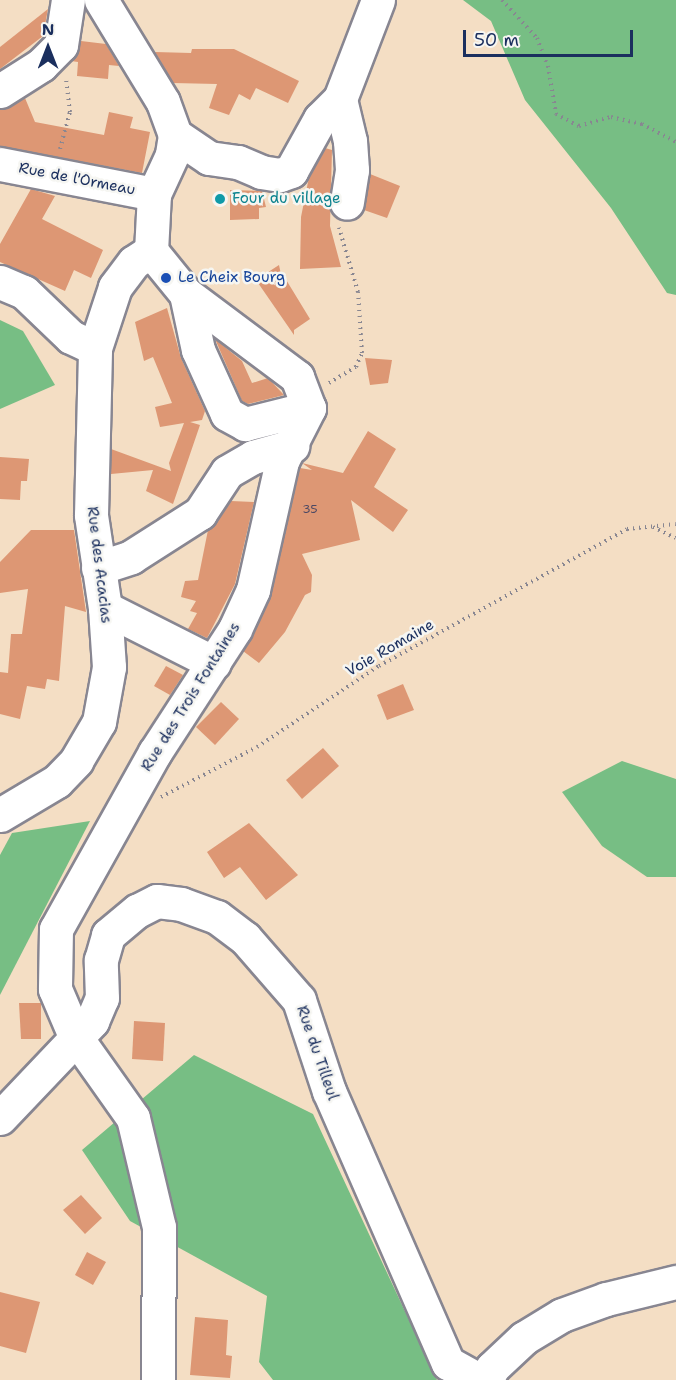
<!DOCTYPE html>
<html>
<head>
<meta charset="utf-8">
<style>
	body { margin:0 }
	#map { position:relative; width:676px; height:1380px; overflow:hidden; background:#f4dec4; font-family:"Shantell Sans",sans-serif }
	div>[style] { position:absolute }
	.forest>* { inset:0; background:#77be84 }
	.building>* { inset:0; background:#dd9774 }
	.path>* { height:4px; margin-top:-2px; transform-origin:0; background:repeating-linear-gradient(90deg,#888691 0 1.5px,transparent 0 6px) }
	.roads { filter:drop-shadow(2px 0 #888691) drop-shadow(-2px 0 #888691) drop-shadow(0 2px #888691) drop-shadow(0 -2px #888691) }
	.minor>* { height:33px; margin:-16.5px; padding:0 16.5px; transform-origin:16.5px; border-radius:16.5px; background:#fff }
	.dots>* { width:16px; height:16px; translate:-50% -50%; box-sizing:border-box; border:3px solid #f6f6f2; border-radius:50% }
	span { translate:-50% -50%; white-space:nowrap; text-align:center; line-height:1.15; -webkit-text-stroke:5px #f6f6f2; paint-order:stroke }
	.number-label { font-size:12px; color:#4c4964 }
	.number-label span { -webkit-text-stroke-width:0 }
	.street-label { font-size:15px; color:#1b2f5e }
	.culture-label { font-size:15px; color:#0d838f }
	.left { translate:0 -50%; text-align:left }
	.transit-label { font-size:15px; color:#164399 }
	.north { position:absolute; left:18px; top:18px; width:60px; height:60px; -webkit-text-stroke:4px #f6f6f2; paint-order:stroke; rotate:0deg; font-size:16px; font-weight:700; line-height:24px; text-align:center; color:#1b2f5e }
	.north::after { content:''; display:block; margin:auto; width:21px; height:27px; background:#1b2f5e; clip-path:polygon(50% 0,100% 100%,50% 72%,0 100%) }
	.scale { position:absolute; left:463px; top:30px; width:170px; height:27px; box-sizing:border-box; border:3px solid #1b2f5e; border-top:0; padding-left:8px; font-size:18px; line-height:21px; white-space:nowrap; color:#1b2f5e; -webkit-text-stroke:4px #f6f6f2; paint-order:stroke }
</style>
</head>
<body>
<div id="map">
	<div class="forest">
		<div style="clip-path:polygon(463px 0,676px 0,676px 295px,667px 293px,611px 208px,525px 100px,491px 21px)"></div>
		<div style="clip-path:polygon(0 320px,23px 331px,55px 385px,0 409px)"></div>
		<div style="clip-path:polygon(622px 761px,676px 779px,676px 877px,647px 877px,602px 846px,562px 792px)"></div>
		<div style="clip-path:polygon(90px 821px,0 995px,0 855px,12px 833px)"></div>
		<div style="clip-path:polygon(194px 1055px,313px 1114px,437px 1380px,273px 1380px,259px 1362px,267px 1296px,130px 1221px,82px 1150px)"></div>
	</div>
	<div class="building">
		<div style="clip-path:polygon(48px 9px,43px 36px,0 69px,0 47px)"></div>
		<div style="clip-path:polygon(81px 41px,106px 44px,119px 66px,109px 65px,108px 79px,77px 76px,78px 62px,71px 61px)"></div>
		<div style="clip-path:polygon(192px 49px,234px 49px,299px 81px,288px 103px,256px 88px,250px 100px,239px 94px,229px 115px,209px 108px,217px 84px,173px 83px,155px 52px,191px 53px)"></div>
		<div style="clip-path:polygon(25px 98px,35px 122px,104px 135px,109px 112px,133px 117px,130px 128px,150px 132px,142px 173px,0 146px,0 110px)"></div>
		<div style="clip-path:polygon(325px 148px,332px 150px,330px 226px,341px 267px,300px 269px,301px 217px,309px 177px)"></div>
		<div style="clip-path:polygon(370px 174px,400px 186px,387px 218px,364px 210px)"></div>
		<div style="clip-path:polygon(31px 189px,55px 196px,42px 219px,103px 250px,91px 278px,74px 270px,65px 291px,0 262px,0 244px)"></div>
		<div style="clip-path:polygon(230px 190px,262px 191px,266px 207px,259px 208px,259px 219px,230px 220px)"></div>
		<div style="clip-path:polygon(279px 265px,283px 284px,285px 278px,310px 319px,294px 330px,294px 335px,256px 280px)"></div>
		<div style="clip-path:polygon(167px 308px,181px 358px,205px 411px,202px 420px,190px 422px,200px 425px,173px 504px,146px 491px,153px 470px,111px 474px,111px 449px,171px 471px,169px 463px,184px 423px,160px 427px,155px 407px,172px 403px,153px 357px,144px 361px,135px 322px)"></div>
		<div style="clip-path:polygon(215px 339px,242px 361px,252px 383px,268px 378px,284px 395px,248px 404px,242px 401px)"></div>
		<div style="clip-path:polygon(365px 358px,392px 360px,388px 383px,370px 385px)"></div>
		<div style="clip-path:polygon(368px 431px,396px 449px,374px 487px,408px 510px,393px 532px,351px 500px,360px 540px,302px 554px,312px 575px,311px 592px,305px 595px,285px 632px,259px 663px,243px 651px,271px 594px,300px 468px,312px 470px,302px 463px,343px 473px)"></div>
		<div style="clip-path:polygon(0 457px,29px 459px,27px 481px,21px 481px,20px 500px,0 499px)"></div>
		<div style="clip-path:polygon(231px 501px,254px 502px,235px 584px,207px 638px,188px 629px,197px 613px,190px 611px,196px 601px,181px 597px,185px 581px,198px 580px,208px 530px)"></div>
		<div style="clip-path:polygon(31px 530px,74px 530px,86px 612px,65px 606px,59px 681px,47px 679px,45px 689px,27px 686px,20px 719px,0 714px,0 672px,8px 673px,11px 634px,22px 634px,28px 589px,0 593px,0 562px)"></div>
		<div style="clip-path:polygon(166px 666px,183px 675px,170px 695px,154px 686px)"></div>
		<div style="clip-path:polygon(403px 684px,414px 710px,387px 720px,377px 695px)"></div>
		<div style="clip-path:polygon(221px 702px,239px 719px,215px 745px,196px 727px)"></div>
		<div style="clip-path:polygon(323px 748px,339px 766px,302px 799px,286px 780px)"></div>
		<div style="clip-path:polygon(249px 823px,298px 875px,266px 900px,240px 867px,224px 878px,207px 852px)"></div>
		<div style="clip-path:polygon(19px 1003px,41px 1003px,41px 1039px,21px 1039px)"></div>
		<div style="clip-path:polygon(134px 1021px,165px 1023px,163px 1061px,132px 1059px)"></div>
		<div style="clip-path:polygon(81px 1195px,102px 1218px,85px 1234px,63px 1210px)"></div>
		<div style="clip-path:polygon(87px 1252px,106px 1262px,93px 1285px,75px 1275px)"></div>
		<div style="clip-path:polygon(0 1292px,40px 1302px,26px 1353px,0 1346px)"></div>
		<div style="clip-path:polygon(195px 1317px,228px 1320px,226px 1355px,232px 1356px,230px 1378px,190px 1375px)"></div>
	</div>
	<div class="path">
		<div style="left:502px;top:0;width:52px;rotate:47.4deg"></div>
		<div style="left:537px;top:38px;width:30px;rotate:69deg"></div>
		<div style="left:548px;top:66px;width:49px;rotate:80.5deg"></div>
		<div style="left:556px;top:114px;width:26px;rotate:28deg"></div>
		<div style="left:579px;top:126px;width:33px;rotate:-16deg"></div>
		<div style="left:611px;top:117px;width:32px;rotate:13deg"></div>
		<div style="left:642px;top:124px;width:38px;rotate:28deg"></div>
		<div style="left:60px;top:149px;width:38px;rotate:-75deg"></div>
		<div style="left:70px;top:112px;width:34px;rotate:-97deg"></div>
		<div style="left:329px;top:383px;width:31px;rotate:-31deg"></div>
		<div style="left:356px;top:367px;width:15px;rotate:-67deg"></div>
		<div style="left:362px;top:353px;width:61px;rotate:-93.8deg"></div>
		<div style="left:358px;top:292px;width:67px;rotate:-106.5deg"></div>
		<div style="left:653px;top:527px;width:25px;rotate:26deg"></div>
		<div style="left:161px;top:797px;width:108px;rotate:-27.5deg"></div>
		<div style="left:257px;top:747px;width:146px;rotate:-33.6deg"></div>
		<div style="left:379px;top:666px;width:283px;rotate:-28.9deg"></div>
		<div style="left:627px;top:529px;width:49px;rotate:-5.8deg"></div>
	</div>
	<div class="roads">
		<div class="minor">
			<div style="left:101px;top:0;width:119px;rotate:58.7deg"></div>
			<div style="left:163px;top:102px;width:35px;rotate:70deg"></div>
			<div style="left:175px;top:135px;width:20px;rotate:99deg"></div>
			<div style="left:172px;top:155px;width:43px;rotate:114.8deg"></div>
			<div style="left:154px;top:194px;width:57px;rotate:93deg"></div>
			<div style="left:151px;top:251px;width:55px;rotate:50.9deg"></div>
			<div style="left:186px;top:294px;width:139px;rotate:36.8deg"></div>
			<div style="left:297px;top:377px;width:33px;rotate:69deg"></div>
			<div style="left:309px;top:408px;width:59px;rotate:117deg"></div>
			<div style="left:282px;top:461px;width:132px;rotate:102.7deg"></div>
			<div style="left:253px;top:590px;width:43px;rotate:114.8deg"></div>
			<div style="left:235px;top:629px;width:147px;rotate:123deg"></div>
			<div style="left:155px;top:752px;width:203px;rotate:119.2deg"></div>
			<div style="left:56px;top:929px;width:60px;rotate:91deg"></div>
			<div style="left:55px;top:989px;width:51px;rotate:66.9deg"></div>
			<div style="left:75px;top:1036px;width:100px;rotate:54.7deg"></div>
			<div style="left:133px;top:1118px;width:112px;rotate:76.6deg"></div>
			<div style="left:159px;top:1227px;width:153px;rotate:90.4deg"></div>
			<div style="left:0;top:91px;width:49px;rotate:-32.4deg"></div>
			<div style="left:41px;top:65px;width:28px;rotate:-45deg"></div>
			<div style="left:61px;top:45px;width:46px;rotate:-81.2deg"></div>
			<div style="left:340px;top:99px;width:43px;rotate:76.6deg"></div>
			<div style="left:350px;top:141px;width:29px;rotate:86deg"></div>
			<div style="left:352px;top:170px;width:33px;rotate:99deg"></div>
			<div style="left:175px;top:135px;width:41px;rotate:34.1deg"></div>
			<div style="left:209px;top:158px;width:29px;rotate:8deg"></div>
			<div style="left:238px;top:162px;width:25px;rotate:23deg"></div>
			<div style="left:261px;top:172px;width:19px;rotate:9deg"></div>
			<div style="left:280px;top:175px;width:12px;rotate:-20deg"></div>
			<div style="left:291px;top:171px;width:60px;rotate:-60.9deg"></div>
			<div style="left:320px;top:119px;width:28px;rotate:-45deg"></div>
			<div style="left:340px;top:99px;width:106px;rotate:-69deg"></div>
			<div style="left:0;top:164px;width:157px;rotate:11deg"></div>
			<div style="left:0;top:282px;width:26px;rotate:23deg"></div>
			<div style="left:24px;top:292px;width:65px;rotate:43.8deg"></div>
			<div style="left:71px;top:337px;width:26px;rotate:25deg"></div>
			<div style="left:186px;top:294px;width:57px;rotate:77.9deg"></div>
			<div style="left:198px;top:350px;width:70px;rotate:65.6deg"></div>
			<div style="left:227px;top:414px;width:21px;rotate:29deg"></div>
			<div style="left:245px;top:424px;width:66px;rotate:-14deg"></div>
			<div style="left:98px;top:568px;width:35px;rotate:-18deg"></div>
			<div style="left:131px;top:557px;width:82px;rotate:-32.5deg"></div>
			<div style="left:200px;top:513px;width:49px;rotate:-56.6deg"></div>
			<div style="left:227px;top:472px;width:30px;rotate:-30deg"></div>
			<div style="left:253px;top:457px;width:41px;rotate:-15.8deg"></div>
			<div style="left:105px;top:608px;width:122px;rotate:26.8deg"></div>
			<div style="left:0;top:815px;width:66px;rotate:-30.8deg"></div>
			<div style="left:57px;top:781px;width:28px;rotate:-46deg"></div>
			<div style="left:76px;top:761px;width:45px;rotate:-59.5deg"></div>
			<div style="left:99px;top:722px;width:56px;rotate:-79.7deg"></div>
			<div style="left:109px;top:667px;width:59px;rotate:-93.9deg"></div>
			<div style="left:105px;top:608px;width:94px;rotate:-98.6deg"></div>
			<div style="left:91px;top:515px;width:167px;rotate:-88.6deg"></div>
			<div style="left:95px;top:348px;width:64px;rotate:-71.8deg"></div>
			<div style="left:115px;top:287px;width:31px;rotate:-53deg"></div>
			<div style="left:134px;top:262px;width:20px;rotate:-33deg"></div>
			<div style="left:0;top:1118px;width:134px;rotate:-46.5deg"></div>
			<div style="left:92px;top:1021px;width:25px;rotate:-67deg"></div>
			<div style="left:102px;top:998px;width:38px;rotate:-92deg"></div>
			<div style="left:101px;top:960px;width:26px;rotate:-74deg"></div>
			<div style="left:108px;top:935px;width:38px;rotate:-40deg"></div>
			<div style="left:137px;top:911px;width:22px;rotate:-27deg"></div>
			<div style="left:157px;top:901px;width:24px;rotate:7deg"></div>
			<div style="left:181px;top:904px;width:38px;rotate:20deg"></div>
			<div style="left:217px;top:917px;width:35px;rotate:37deg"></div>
			<div style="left:245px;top:938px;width:82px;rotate:48.9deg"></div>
			<div style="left:299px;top:1000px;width:96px;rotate:71.8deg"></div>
			<div style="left:329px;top:1091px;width:297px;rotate:66.4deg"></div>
			<div style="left:448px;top:1363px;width:35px;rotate:29deg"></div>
			<div style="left:487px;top:1380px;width:13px;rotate:-67deg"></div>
			<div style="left:492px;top:1368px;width:44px;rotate:-43.2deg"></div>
			<div style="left:524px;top:1338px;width:44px;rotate:-31.2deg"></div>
			<div style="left:562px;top:1315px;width:47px;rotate:-20deg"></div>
			<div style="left:606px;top:1299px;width:72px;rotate:-13.7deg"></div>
		</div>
	</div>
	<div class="dots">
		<div style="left:220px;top:199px;background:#0f9aa8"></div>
		<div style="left:166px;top:278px;background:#1a4fb4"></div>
	</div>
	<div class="number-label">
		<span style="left:310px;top:510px">35</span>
	</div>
	<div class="street-label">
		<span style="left:77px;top:179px;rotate:11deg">Rue de l'Ormeau</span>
		<span style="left:99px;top:565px;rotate:83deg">Rue des Acacias</span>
		<span style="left:390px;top:648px;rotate:-30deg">Voie Romaine</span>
		<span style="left:191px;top:697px;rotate:-58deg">Rue des Trois Fontaines</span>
		<span style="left:317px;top:1053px;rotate:71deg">Rue du Tilleul</span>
	</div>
	<div class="culture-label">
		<span class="left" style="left:232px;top:199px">Four du village</span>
	</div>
	<div class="transit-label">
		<span class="left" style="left:178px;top:278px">Le Cheix Bourg</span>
	</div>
	<div class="north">N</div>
	<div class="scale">50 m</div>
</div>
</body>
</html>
